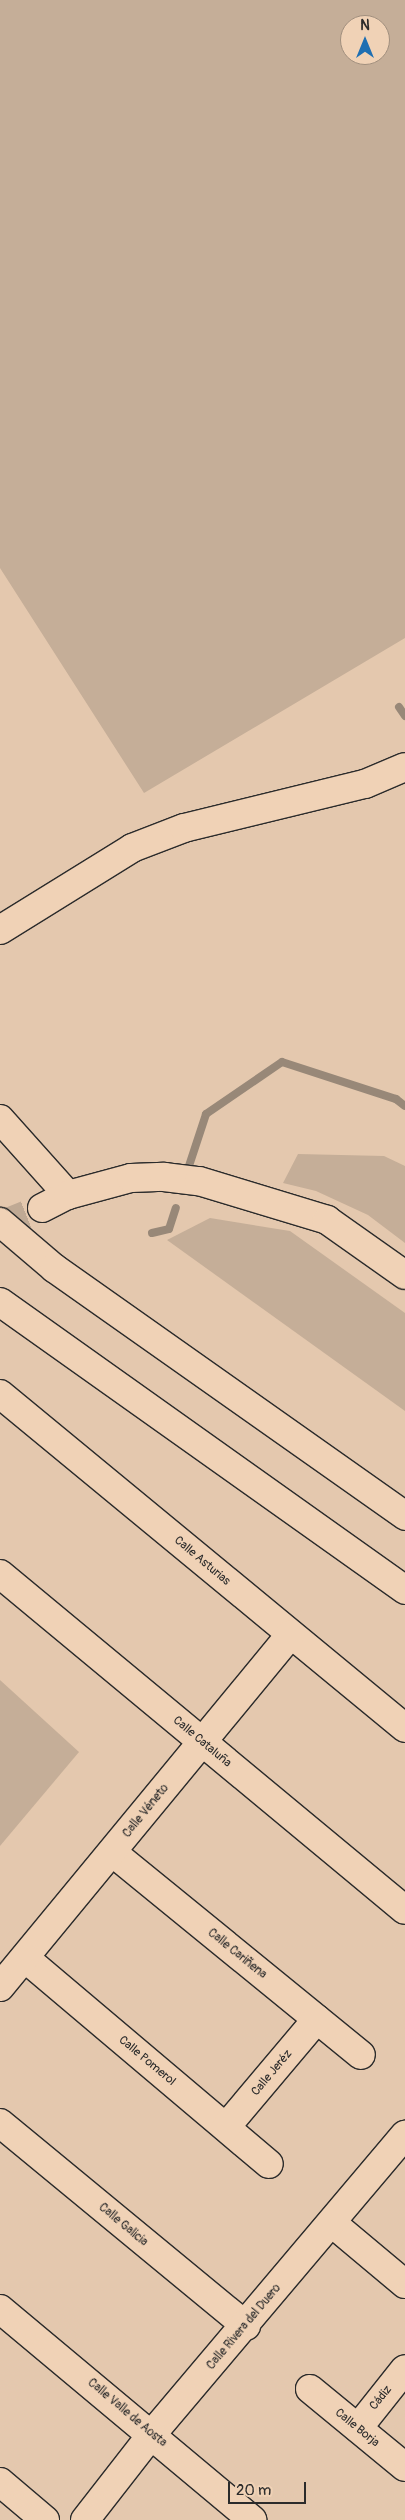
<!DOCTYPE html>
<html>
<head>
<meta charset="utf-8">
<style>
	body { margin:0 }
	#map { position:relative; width:405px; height:2520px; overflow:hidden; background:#e4c8ae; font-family:Pangolin,sans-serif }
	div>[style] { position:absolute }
	.green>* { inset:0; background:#c5ae98 }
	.stream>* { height:8px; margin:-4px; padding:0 4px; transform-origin:4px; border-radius:4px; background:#988878 }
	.street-tunnel>* { height:28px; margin-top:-14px; transform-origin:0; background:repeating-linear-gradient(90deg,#bfa994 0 28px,transparent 0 42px) }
	.roads { filter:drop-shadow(1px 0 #2b2b2b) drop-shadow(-1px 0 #2b2b2b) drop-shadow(0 1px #2b2b2b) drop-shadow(0 -1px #2b2b2b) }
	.street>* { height:28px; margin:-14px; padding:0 14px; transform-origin:14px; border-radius:14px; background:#f0d2b6 }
	.highway>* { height:28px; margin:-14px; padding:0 14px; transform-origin:14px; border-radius:14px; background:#f0d2b6 }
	span { translate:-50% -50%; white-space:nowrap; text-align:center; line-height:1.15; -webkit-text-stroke:5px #f0d2b6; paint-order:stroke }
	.street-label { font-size:12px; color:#2b2b2b }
	.north { position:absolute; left:340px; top:15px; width:50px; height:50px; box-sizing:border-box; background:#f0d2b6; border:1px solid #a18f7e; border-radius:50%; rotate:0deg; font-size:14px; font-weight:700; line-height:20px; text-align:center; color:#2b2b2b }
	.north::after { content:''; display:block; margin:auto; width:18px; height:22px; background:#1f6fb2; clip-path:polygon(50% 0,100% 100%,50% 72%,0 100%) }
	.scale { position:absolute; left:228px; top:2482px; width:78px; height:22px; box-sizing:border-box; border:2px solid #2b2b2b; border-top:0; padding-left:6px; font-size:15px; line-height:18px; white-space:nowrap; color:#2b2b2b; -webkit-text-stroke:4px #f0d2b6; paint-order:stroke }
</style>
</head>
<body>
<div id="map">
	<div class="green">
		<div style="clip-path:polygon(evenodd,0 0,405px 0,405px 638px,144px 793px,0 568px,0 0,350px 25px,380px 25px,380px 55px,350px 55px,350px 25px)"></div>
		<div style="clip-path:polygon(298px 1154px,384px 1156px,405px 1166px,405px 1243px,368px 1215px,316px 1191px,283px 1183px)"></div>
		<div style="clip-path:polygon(210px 1218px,290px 1231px,405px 1313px,405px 1411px,167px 1240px)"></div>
		<div style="clip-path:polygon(0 1680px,79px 1752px,0 1846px)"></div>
	</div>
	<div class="stream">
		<div style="left:399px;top:707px;width:11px;rotate:56deg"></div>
		<div style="left:186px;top:1175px;width:64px;rotate:-71.8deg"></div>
		<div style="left:206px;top:1114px;width:92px;rotate:-34.4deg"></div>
		<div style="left:282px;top:1062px;width:120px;rotate:18deg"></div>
		<div style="left:396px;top:1099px;width:11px;rotate:38deg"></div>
		<div style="left:152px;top:1233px;width:17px;rotate:-13deg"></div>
		<div style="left:169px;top:1229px;width:22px;rotate:-72deg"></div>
	</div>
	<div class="street-tunnel">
		<div style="left:0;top:1225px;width:45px;rotate:-22deg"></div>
	</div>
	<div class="roads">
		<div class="street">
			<div style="left:0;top:930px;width:155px;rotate:-31.8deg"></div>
			<div style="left:132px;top:848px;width:56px;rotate:-21deg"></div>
			<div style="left:184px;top:828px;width:186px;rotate:-13.7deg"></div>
			<div style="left:365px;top:784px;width:43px;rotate:-23deg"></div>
			<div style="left:0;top:1119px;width:102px;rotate:48.2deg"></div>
			<div style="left:42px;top:1208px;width:29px;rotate:-27deg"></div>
			<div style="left:68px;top:1195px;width:65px;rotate:-15.1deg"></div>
			<div style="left:131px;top:1178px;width:33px;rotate:-2deg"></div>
			<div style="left:164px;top:1177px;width:35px;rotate:7deg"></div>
			<div style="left:199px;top:1181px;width:134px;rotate:16.9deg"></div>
			<div style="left:327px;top:1220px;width:95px;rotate:35.2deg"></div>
			<div style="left:0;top:1394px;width:525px;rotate:39.51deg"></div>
			<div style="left:0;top:1574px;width:526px;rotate:39.68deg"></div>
			<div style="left:112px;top:1852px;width:321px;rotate:39.2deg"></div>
			<div style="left:25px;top:1958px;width:319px;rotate:40.2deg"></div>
			<div style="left:0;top:1987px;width:457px;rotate:-50.5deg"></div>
			<div style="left:0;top:2123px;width:319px;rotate:39.5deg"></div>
			<div style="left:226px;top:2127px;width:141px;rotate:-49.9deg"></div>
			<div style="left:332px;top:2223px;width:95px;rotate:39.9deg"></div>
			<div style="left:0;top:2309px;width:329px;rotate:39.9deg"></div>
			<div style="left:310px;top:2389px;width:123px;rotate:39.4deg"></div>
			<div style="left:358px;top:2428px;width:75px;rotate:-51.5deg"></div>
			<div style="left:0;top:2482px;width:59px;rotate:40.2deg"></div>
			<div style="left:85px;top:2520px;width:109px;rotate:-52.1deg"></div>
			<div style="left:152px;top:2434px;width:392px;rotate:-49.8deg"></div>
		</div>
		<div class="highway">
			<div style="left:0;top:1222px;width:71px;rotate:40.4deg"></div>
			<div style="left:54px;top:1268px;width:430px;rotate:35.2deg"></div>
			<div style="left:0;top:1302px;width:497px;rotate:35.4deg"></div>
		</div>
	</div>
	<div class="street-label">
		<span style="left:202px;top:1561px;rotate:40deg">Calle Asturias</span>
		<span style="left:202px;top:1742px;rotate:40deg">Calle Cataluña</span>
		<span style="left:146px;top:1811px;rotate:-51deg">Calle Véneto</span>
		<span style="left:237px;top:1954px;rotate:39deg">Calle Cariñena</span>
		<span style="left:147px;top:2061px;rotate:40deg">Calle Pomerol</span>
		<span style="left:272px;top:2073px;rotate:-50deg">Calle Jeréz</span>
		<span style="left:123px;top:2225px;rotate:40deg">Calle Galicia</span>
		<span style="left:244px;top:2327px;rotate:-50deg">Calle Rivera del Duero</span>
		<span style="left:381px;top:2398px;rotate:-51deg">Cádiz</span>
		<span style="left:127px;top:2413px;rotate:40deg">Calle Valle de Aosta</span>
		<span style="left:357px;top:2428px;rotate:39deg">Calle Borja</span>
	</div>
	<div class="north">N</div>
	<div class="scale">20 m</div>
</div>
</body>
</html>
